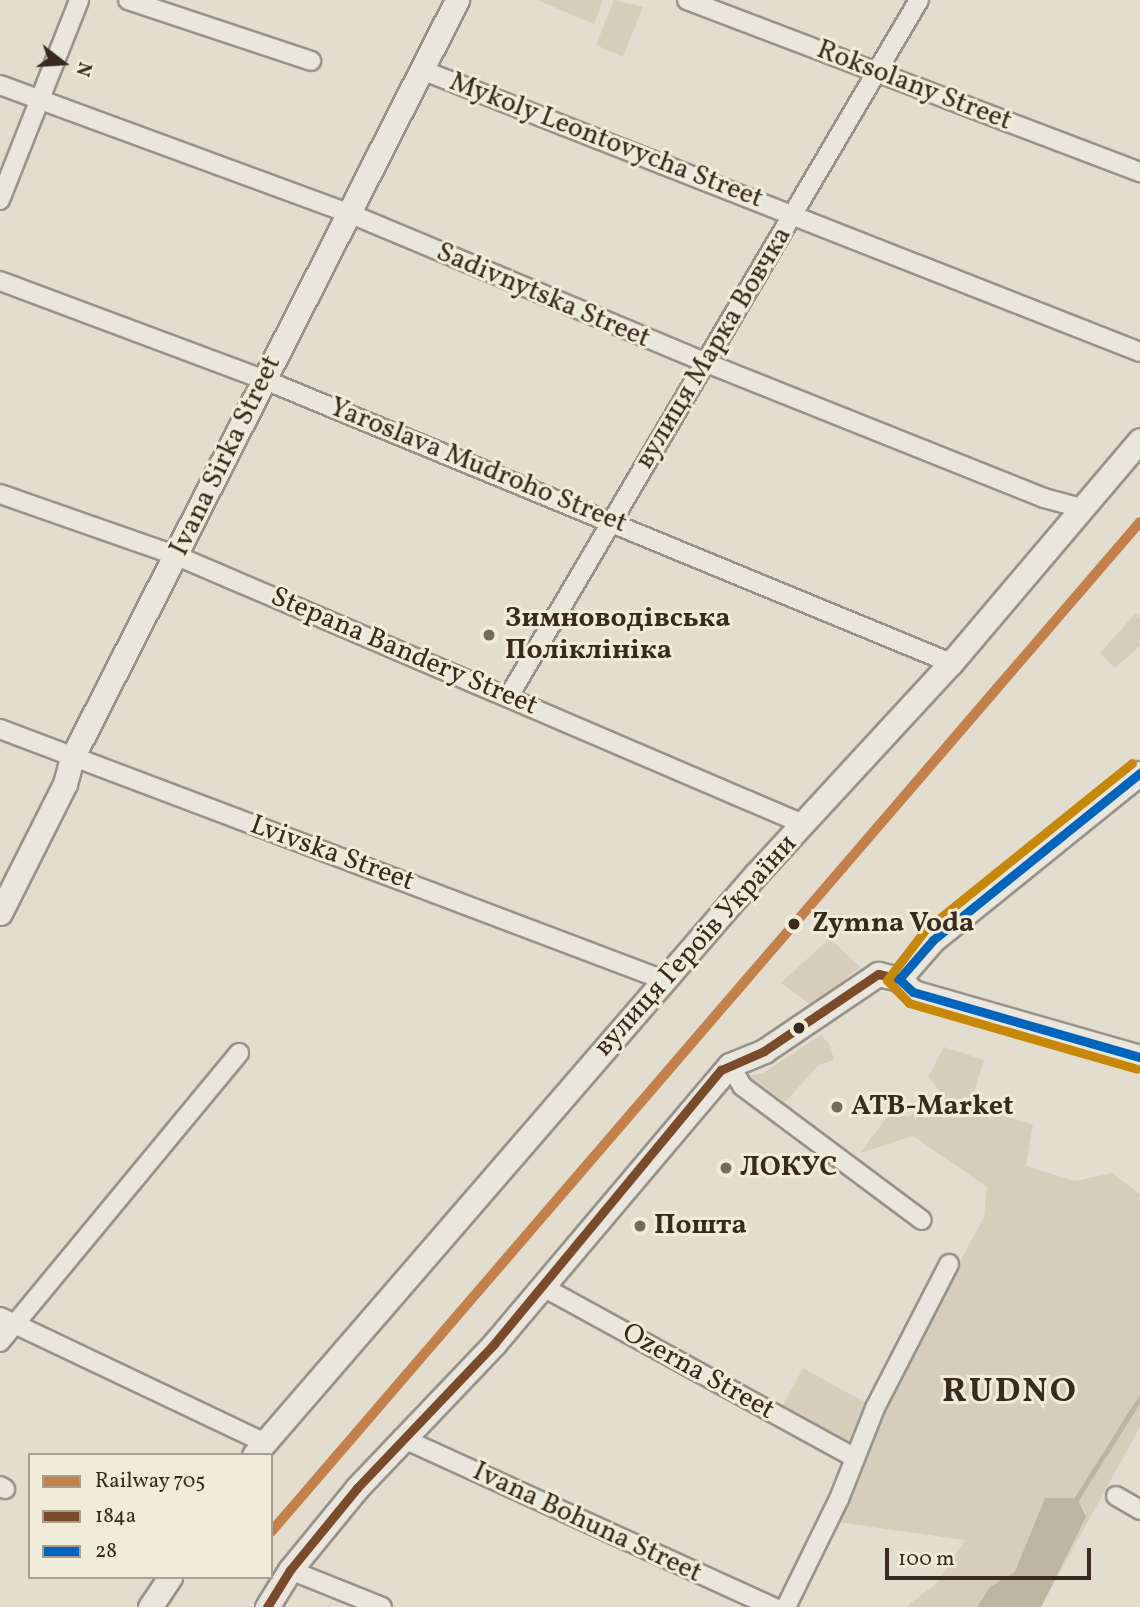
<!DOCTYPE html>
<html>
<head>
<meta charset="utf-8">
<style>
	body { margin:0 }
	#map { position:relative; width:1140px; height:1607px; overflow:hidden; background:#e2ddce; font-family:Vollkorn,serif }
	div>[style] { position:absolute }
	.green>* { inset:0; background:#d6ceba }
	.water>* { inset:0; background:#bdb4a1 }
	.stream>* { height:4.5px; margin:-2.25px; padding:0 2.25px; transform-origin:2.25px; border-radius:2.25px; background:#bdb4a1 }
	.roads { filter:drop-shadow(2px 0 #98938a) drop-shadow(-2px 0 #98938a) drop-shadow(0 2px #98938a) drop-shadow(0 -2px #98938a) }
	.street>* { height:18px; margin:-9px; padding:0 9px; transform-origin:9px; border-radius:9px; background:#e9e6de }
	.secondary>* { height:23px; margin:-11.5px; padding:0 11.5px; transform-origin:11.5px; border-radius:11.5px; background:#e9e6de }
	.bus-1>* { height:9px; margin:-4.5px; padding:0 4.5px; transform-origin:4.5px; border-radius:4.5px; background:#7a4b2a }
	.bus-2>* { height:9px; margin:-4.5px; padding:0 4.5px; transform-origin:4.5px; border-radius:4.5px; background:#0065bd }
	.bus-3>* { height:9px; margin:-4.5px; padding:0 4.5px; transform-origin:4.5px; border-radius:4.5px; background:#c78708 }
	.rail-1>* { height:10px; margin:-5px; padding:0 5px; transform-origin:5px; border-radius:5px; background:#c3804a }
	.dots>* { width:19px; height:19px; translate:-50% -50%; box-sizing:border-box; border:4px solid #f1ecda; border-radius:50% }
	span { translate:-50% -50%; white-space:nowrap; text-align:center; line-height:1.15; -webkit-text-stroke:6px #f1ecda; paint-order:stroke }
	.street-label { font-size:28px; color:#382a21 }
	.poi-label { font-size:28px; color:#382a21; font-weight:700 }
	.left { translate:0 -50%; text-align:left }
	.stop-label { font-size:28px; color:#382a21; font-weight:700 }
	.district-label { font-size:35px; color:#382a21; font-weight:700; letter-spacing:2px }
	.legend { position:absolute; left:28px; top:1453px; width:245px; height:126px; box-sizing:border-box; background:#f1ecda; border:2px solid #a79e90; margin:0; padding:9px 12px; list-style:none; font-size:21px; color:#382a21 }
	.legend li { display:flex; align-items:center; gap:14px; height:35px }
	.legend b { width:35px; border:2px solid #a79e90 }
	.north { position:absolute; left:28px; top:28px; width:70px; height:70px; -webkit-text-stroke:5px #f1ecda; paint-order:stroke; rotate:107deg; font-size:19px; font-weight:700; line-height:28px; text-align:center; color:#382a21 }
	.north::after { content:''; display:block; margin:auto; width:24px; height:32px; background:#382a21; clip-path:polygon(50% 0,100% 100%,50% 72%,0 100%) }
	.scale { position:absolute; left:885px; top:1548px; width:206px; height:32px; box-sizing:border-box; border:4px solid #382a21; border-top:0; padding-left:9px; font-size:21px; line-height:24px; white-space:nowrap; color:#382a21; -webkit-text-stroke:5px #f1ecda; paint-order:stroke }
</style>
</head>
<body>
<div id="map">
	<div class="green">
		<div style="clip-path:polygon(537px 0,603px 0,594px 24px)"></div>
		<div style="clip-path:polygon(614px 0,643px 7px,623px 57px,596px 45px)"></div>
		<div style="clip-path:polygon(1136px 613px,1140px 617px,1140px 646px,1115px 668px,1100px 653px)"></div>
		<div style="clip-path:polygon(830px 938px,860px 967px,812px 1006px,781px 983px)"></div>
		<div style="clip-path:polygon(821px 1035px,830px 1045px,834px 1060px,819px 1065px,785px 1102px,749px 1076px,763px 1073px)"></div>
		<div style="clip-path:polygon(944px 1047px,984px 1060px,969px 1108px,1033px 1124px,1026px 1166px,1075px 1181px,1112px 1173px,1140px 1194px,1140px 1427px,1041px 1607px,905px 1607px,935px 1585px,965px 1540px,836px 1522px,892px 1387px,984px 1217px,987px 1187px,913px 1136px,860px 1153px,890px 1113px,908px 1117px,940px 1091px,928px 1077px)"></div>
		<div style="clip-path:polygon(803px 1368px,875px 1408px,854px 1457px,777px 1416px)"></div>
	</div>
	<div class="water">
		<div style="clip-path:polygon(1045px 1498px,1077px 1498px,1086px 1517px,1041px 1607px,977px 1607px,990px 1587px,1015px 1572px)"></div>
	</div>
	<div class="stream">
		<div style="left:1077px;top:1498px;width:118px;rotate:-57.8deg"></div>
	</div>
	<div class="roads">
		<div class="street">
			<div style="left:128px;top:0;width:193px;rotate:18.4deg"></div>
			<div style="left:687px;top:0;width:485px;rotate:20.8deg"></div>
			<div style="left:422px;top:70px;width:771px;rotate:21.44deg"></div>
			<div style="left:0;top:85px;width:369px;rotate:20.2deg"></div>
			<div style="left:346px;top:212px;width:388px;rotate:22.7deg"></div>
			<div style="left:704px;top:362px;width:366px;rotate:21.8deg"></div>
			<div style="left:1044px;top:498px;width:42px;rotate:15deg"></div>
			<div style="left:0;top:200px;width:215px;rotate:-68.4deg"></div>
			<div style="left:0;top:281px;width:283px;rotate:20.5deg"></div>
			<div style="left:265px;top:380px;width:742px;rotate:22.42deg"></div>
			<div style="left:0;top:494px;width:188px;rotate:19.3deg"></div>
			<div style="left:177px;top:556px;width:681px;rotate:23.18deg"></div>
			<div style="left:509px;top:696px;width:808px;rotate:-59.5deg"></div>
			<div style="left:0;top:729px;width:710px;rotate:20.71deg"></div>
			<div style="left:730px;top:1065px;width:24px;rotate:60deg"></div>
			<div style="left:742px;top:1086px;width:224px;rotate:36.7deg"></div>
			<div style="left:543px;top:1287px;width:354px;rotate:28.7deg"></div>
			<div style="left:0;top:1317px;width:291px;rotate:25.4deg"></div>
			<div style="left:0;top:1342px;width:375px;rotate:-50.4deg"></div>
			<div style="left:402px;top:1438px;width:408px;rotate:24.5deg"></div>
			<div style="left:0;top:1486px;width:6px;rotate:31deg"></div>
			<div style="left:1116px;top:1496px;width:28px;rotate:30deg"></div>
			<div style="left:290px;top:1570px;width:99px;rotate:21.9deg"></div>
			<div style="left:786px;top:1607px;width:120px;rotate:-63.9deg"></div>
			<div style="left:839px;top:1499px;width:98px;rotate:-68.4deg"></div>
			<div style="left:875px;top:1408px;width:162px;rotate:-62.8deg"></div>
		</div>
		<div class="secondary">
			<div style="left:0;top:913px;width:144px;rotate:-63.3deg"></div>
			<div style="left:65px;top:784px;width:27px;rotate:-75deg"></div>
			<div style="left:72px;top:758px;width:850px;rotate:-63.07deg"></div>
			<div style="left:899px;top:979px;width:52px;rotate:-48.9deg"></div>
			<div style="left:933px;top:940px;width:266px;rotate:-38.9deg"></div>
			<div style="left:254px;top:1455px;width:768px;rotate:-49.17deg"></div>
			<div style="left:756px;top:874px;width:287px;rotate:-47.3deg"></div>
			<div style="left:951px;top:663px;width:292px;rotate:-49.7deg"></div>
			<div style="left:150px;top:1607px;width:36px;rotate:-56deg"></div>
			<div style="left:267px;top:1607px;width:44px;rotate:-58.1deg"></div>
			<div style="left:290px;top:1570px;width:106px;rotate:-50.7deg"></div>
			<div style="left:357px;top:1488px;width:199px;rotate:-46.4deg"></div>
			<div style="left:494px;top:1344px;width:365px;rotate:-49.8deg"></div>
			<div style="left:730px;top:1065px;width:37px;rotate:-22deg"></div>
			<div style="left:764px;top:1051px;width:138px;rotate:-34deg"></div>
			<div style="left:878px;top:974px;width:22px;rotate:13deg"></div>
			<div style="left:899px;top:979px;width:19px;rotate:43deg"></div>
			<div style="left:913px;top:992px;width:236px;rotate:16deg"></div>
		</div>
	</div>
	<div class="bus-1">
		<div style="left:267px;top:1607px;width:44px;rotate:-58.1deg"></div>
		<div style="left:290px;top:1570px;width:106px;rotate:-50.7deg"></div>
		<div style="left:357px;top:1488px;width:199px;rotate:-46.4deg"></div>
		<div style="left:494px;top:1344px;width:356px;rotate:-50.4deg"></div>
		<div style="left:721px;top:1070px;width:47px;rotate:-23.8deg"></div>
		<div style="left:764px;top:1051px;width:138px;rotate:-34deg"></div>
		<div style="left:878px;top:974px;width:22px;rotate:13deg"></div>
	</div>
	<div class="bus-2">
		<div style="left:1140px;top:773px;width:266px;rotate:141.1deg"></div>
		<div style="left:933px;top:940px;width:52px;rotate:131.1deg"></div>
		<div style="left:899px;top:979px;width:19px;rotate:43deg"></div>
		<div style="left:913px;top:992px;width:236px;rotate:16deg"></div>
	</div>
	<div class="bus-3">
		<div style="left:1132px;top:763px;width:266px;rotate:141.1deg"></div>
		<div style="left:925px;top:930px;width:63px;rotate:127.2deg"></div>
		<div style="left:887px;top:980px;width:32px;rotate:46deg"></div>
		<div style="left:909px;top:1003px;width:237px;rotate:16.1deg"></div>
	</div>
	<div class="rail-1">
		<div style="left:271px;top:1532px;width:1332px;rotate:-49.29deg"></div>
	</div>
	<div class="dots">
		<div style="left:489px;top:635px;background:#74695e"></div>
		<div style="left:794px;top:924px;background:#382a21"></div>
		<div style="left:799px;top:1028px;background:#382a21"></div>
		<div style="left:837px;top:1107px;background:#74695e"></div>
		<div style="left:726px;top:1168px;background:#74695e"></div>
		<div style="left:640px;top:1226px;background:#74695e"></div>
	</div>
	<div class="street-label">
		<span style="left:914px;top:86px;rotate:21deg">Roksolany Street</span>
		<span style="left:606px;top:141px;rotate:21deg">Mykoly Leontovycha Street</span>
		<span style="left:543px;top:296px;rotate:23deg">Sadivnytska Street</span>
		<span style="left:714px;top:348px;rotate:-59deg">вулиця Марка Вовчка</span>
		<span style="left:226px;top:456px;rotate:-64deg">Ivana Sirka Street</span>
		<span style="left:478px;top:466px;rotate:22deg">Yaroslava Mudroho Street</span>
		<span style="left:404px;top:652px;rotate:23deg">Stepana Bandery Street</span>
		<span style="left:332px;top:854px;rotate:20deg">Lvivska Street</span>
		<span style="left:696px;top:946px;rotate:-48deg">вулиця Героїв України</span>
		<span style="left:698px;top:1372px;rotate:29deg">Ozerna Street</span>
		<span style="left:587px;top:1523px;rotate:25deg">Ivana Bohuna Street</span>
	</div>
	<div class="poi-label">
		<span class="left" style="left:505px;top:635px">Зимноводівська<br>Поліклініка</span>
		<span class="left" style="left:851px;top:1107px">ATB-Market</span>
		<span class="left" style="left:740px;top:1168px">ЛОКУС</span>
		<span class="left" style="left:654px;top:1226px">Пошта</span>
	</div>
	<div class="stop-label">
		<span class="left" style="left:812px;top:924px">Zymna Voda</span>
	</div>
	<div class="district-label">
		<span style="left:1010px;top:1392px">RUDNO</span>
	</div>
	<ul class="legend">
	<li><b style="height:9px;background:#c3804a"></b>Railway 705</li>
	<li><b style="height:9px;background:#7a4b2a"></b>184а</li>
	<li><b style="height:9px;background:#0065bd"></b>28</li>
	</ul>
	<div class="north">N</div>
	<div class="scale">100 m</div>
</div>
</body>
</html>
